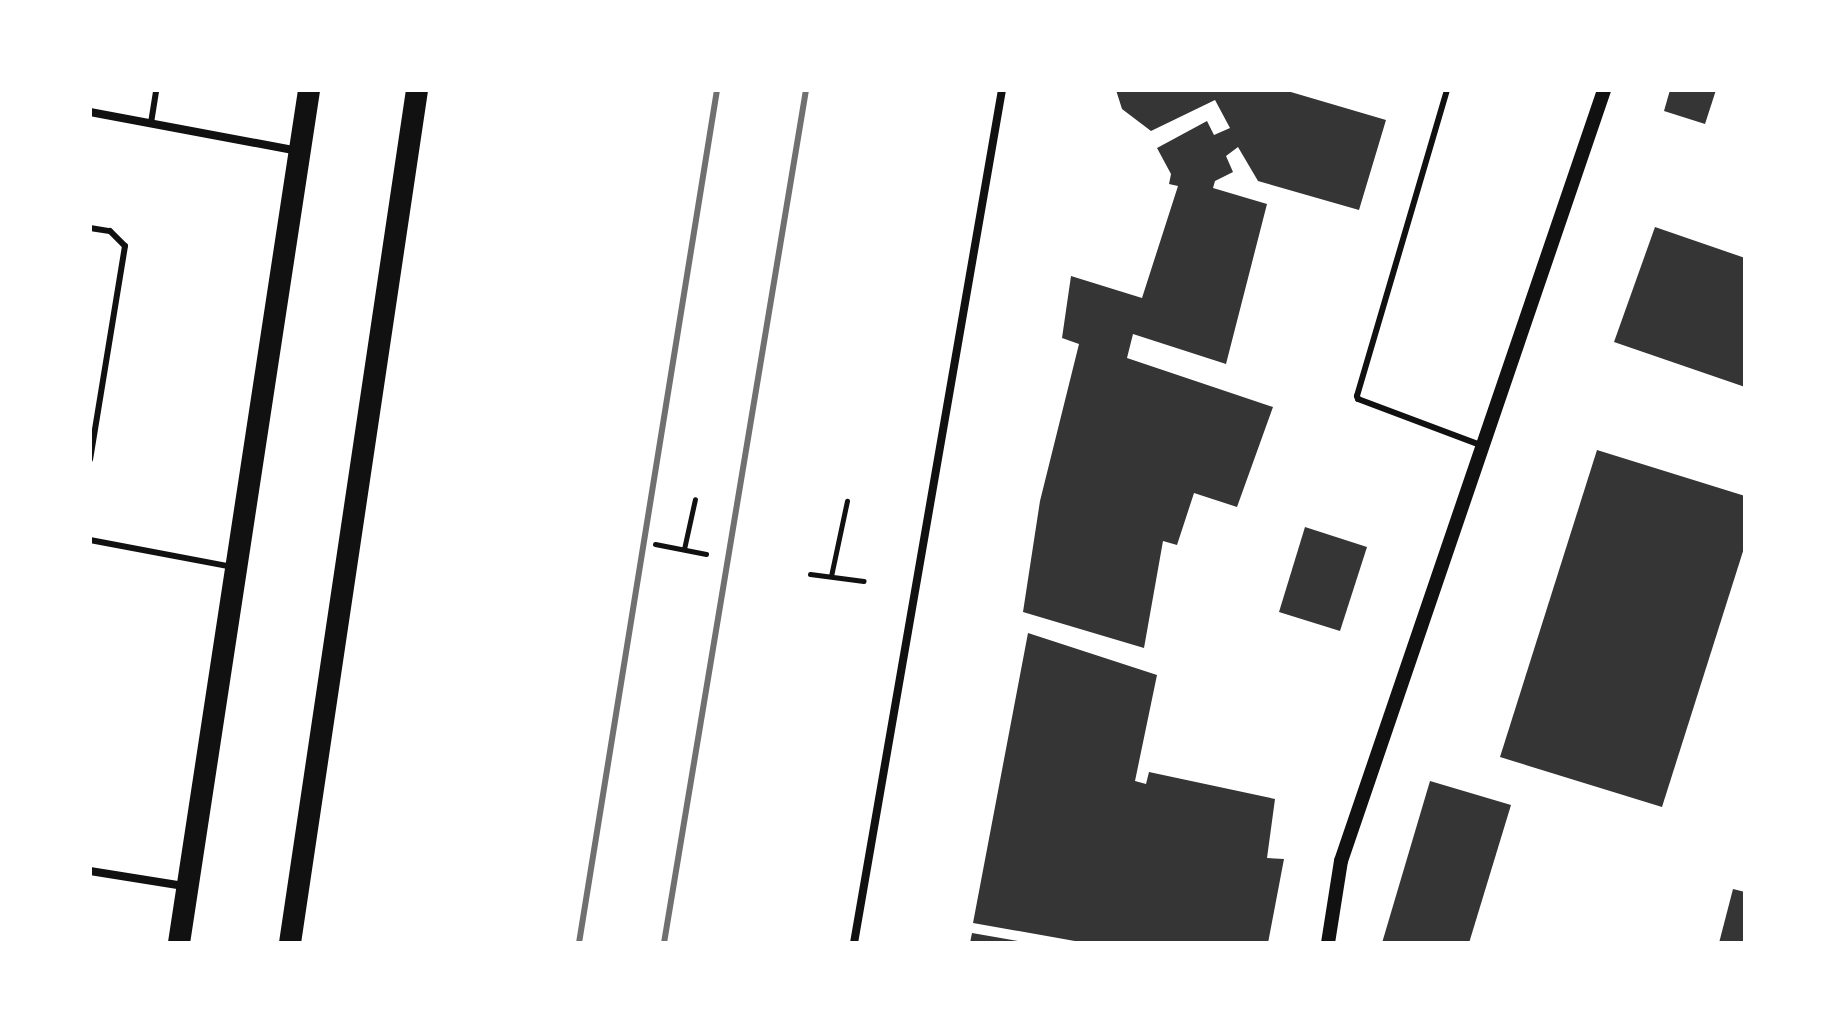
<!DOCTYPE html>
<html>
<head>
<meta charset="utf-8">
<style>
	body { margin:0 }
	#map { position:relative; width:1835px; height:1033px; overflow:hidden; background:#fff; font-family:Lato,sans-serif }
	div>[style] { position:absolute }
	.building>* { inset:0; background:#353535 }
	.path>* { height:5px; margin:-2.5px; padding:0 2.5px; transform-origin:2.5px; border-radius:2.5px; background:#111 }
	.service>* { height:6px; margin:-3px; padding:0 3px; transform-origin:3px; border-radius:3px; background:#111 }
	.minor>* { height:8px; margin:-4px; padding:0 4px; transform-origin:4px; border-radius:4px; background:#111 }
	.tertiary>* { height:14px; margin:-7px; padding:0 7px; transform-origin:7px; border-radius:7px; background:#111 }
	.trunk>* { height:22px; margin:-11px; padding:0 11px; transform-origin:11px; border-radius:11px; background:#111 }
	.rail>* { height:6px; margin:-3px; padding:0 3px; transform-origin:3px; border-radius:3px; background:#707070 }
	span { translate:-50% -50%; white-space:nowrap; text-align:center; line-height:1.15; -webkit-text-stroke:8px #fff; paint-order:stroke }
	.frame { position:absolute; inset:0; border:92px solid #fff; pointer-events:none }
</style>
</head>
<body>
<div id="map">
	<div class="building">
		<div style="clip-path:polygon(1116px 90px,1284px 90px,1386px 120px,1359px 210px,1258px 181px,1238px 147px,1226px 156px,1233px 172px,1215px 181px,1213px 188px,1267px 204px,1226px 364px,1133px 334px,1127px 358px,1273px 407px,1237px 507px,1194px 493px,1177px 545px,1163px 541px,1144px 648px,1023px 612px,1040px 501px,1079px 344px,1062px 338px,1071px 276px,1142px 298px,1178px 186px,1169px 184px,1171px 174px,1157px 148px,1207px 121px,1214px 135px,1230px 128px,1215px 100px,1151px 131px,1122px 109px)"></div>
		<div style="clip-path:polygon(1670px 90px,1716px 90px,1705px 124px,1664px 111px)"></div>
		<div style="clip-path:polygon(1655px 227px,1745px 258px,1745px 387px,1614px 342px)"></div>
		<div style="clip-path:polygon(1597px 450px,1745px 496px,1745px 545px,1662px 807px,1500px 757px)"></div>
		<div style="clip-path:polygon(1305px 527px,1367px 547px,1340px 631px,1279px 612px)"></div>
		<div style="clip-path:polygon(1028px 633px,1157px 675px,1135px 781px,1146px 784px,1149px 772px,1275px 799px,1267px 858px,1284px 859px,1268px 943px,1086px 943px,973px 923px)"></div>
		<div style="clip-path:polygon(1430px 781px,1511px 805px,1469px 943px,1382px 943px)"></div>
		<div style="clip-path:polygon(1733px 889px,1745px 892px,1745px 943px,1719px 943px)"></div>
		<div style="clip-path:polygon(972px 933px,1018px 941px,1018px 943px,970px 943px)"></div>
	</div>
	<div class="path">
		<div style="left:655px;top:544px;width:52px;rotate:11.1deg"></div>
		<div style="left:684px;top:549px;width:51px;rotate:-77.6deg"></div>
		<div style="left:810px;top:574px;width:54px;rotate:7.4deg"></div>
		<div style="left:831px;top:576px;width:77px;rotate:-78deg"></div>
	</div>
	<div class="service">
		<div style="left:1447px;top:90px;width:319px;rotate:106.4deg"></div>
		<div style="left:1357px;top:396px;width:3px;rotate:72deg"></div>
		<div style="left:1358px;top:399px;width:134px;rotate:20.6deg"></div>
		<div style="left:151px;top:123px;width:33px;rotate:-81deg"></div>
		<div style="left:90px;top:228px;width:20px;rotate:9deg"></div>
		<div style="left:110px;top:231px;width:21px;rotate:45deg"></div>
		<div style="left:125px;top:246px;width:216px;rotate:99.3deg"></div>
		<div style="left:90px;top:540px;width:146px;rotate:10.7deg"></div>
	</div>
	<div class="minor">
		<div style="left:90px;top:112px;width:212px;rotate:10.6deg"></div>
		<div style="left:90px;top:871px;width:95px;rotate:9.1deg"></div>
		<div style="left:854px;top:943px;width:866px;rotate:-80.16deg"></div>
	</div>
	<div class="tertiary">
		<div style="left:1328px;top:943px;width:83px;rotate:-81deg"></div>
		<div style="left:1341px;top:861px;width:815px;rotate:-71.16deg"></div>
	</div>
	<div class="trunk">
		<div style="left:179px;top:943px;width:863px;rotate:-81.33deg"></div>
		<div style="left:290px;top:943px;width:862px;rotate:-81.53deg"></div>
	</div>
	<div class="rail">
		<div style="left:579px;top:943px;width:864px;rotate:-80.81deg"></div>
		<div style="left:664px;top:943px;width:865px;rotate:-80.55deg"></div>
	</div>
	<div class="frame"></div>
</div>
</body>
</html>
